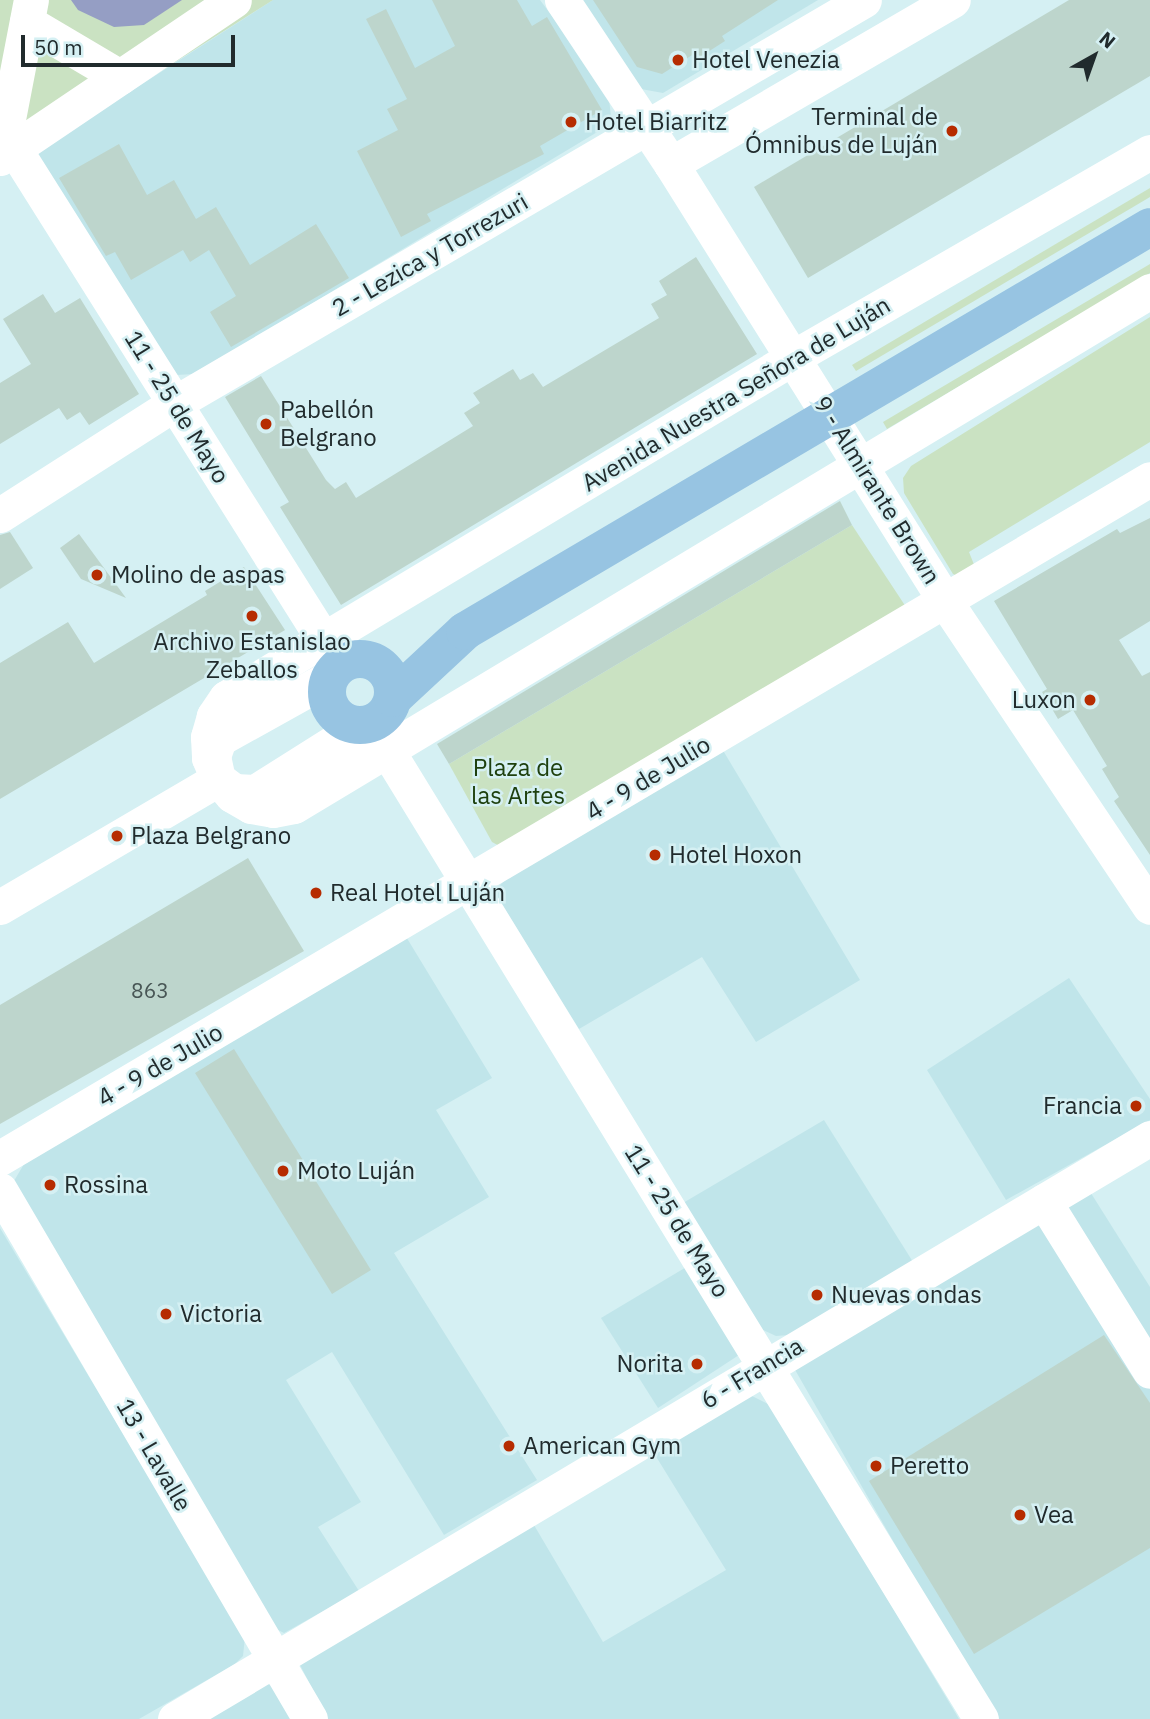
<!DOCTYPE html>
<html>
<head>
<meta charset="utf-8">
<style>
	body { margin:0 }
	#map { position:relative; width:1150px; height:1719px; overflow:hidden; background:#d5f0f3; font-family:"IBM Plex Sans",sans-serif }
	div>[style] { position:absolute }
	.built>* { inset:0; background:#c0e5ea }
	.green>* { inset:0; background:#cae2c2 }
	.water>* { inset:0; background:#959ec4 }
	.building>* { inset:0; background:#bdd5cc }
	.minor>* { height:35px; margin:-17.5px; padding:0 17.5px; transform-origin:17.5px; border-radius:17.5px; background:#fff }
	.major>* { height:38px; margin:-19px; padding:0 19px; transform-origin:19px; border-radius:19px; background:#97c4e2 }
	.major>.ring { margin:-19px; padding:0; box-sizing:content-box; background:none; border:38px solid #97c4e2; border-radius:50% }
	.dots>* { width:19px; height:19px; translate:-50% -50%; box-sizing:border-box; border:4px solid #d5f0f3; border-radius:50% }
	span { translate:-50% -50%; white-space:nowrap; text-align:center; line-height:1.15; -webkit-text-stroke:5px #d5f0f3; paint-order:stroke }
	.number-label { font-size:21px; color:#485655 }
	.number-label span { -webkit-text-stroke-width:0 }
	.poi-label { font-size:24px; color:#212b2d }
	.left { translate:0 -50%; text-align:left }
	.right { translate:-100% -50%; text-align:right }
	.street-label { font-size:24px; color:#212b2d }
	.park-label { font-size:24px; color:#1e400e }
	.north { position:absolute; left:1059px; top:21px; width:70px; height:70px; -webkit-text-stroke:5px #d5f0f3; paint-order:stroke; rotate:40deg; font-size:19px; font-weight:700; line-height:28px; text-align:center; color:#212b2d }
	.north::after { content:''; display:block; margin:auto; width:24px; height:32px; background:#212b2d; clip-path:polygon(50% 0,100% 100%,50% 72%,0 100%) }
	.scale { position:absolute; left:21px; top:35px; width:214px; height:32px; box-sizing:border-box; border:4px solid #212b2d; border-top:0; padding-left:9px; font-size:21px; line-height:24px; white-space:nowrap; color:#212b2d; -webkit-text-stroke:5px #d5f0f3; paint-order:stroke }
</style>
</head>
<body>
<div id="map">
	<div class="built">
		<div style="clip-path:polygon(273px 0,540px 0,608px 91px,611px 116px,599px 131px,195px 374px,176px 375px,36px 152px)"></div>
		<div style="clip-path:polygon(577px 0,818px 0,663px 93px,641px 89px)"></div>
		<div style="clip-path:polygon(721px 747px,860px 980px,756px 1042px,702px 957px,579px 1029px,497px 896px,499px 886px,514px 871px)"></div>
		<div style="clip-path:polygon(405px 935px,492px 1078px,436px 1110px,489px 1197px,394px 1253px,537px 1480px,444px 1535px,332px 1352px,286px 1380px,361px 1502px,318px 1527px,359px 1591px,284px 1633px,272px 1627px,11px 1186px,24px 1164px)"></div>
		<div style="clip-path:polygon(1069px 978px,1150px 1099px,1150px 1120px,1006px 1200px,927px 1070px)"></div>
		<div style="clip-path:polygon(824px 1120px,913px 1262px,789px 1335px,776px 1336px,761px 1329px,683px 1203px)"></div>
		<div style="clip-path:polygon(1089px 1190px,1150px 1287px,1150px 1719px,995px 1719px,794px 1368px)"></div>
		<div style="clip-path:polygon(0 1228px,245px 1637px,243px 1656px,235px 1664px,139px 1719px,0 1719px)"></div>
		<div style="clip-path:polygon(688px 1266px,739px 1355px,658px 1408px,601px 1318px)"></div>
		<div style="clip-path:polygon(752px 1396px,772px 1406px,959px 1719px,328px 1719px,300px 1665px,531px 1520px,603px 1642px,726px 1570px,652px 1450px,743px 1397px)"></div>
		<div style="clip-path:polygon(264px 1683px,271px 1685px,294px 1719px,194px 1719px)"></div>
	</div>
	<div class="green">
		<div style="clip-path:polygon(0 0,273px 0,0 173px)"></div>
		<div style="clip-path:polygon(1150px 188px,1150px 197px,856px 371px,852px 365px)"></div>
		<div style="clip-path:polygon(1150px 264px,1150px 273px,887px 429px,883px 422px)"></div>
		<div style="clip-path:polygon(1150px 317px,1150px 442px,969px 552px,977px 572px,964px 579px,953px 574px,904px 493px,903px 478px,911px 466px)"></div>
		<div style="clip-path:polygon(852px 525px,906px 607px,505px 849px,492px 842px,449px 764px)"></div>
	</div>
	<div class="water">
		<div style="clip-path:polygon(71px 0,182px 0,144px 25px,114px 27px,78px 10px)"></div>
	</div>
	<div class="building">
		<div style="clip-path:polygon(432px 0,517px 0,532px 26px,547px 17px,602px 110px,540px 146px,544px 154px,427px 214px,431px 221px,401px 237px,357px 151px,398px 130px,387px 109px,407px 99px,366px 19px,386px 9px,415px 68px,455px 46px)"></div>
		<div style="clip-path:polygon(593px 0,778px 0,722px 36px,725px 41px,700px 57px,697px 52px,662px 74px,637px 67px)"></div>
		<div style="clip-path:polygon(1069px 0,1150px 0,1150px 76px,808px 278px,754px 187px)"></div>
		<div style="clip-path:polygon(119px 144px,147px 195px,174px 180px,196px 219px,216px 207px,250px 265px,316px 224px,349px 278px,231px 347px,210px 312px,236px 296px,209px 250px,190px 262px,183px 250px,131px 280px,115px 252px,106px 256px,59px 178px)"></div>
		<div style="clip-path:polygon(696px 257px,757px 354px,341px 605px,280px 507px,289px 502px,225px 397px,261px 376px,326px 480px,335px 489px,346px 482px,356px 498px,473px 426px,464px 413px,480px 403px,473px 393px,513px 369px,520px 380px,533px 373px,543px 387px,659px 318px,651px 304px,667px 295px,659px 281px)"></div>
		<div style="clip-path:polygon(43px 294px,55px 313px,80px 298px,139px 394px,89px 425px,80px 412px,67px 420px,59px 408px,0 444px,0 383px,31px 364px,3px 319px)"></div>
		<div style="clip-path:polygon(840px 501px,852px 525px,449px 764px,437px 744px)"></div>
		<div style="clip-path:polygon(1150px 518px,1150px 621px,1119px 640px,1142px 676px,1150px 672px,1150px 855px,1114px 801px,1119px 797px,1102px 769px,1107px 766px,1073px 710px,1058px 719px,1042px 692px,1047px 689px,994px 601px,1117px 529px,1120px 533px)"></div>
		<div style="clip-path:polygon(10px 532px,33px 568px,0 589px,0 535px)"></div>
		<div style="clip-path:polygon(79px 534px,126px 598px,81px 579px,60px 548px)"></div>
		<div style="clip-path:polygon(244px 567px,285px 630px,0 799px,0 663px,68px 622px,94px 663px,207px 595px,205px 591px)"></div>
		<div style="clip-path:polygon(248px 858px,304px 951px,0 1124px,0 1005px)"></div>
		<div style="clip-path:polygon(234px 1049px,371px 1270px,332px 1294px,195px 1073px)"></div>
		<div style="clip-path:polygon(1104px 1335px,1150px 1403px,1150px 1548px,974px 1654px,869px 1481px)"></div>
	</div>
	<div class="minor">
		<div style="left:562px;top:0;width:197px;rotate:56.4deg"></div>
		<div style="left:671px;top:164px;width:516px;rotate:57.91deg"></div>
		<div style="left:945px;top:601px;width:368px;rotate:56.2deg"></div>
		<div style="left:27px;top:22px;width:108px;rotate:30.6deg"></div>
		<div style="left:8px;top:119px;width:121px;rotate:-79.1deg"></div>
		<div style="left:0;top:126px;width:638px;rotate:57.8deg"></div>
		<div style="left:1150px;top:152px;width:411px;rotate:150.1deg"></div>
		<div style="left:794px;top:357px;width:662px;rotate:149.02deg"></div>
		<div style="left:226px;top:698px;width:22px;rotate:124deg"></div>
		<div style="left:214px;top:716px;width:22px;rotate:106deg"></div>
		<div style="left:208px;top:737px;width:21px;rotate:87deg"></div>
		<div style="left:209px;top:758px;width:23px;rotate:67deg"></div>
		<div style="left:218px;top:779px;width:21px;rotate:49deg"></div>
		<div style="left:232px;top:795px;width:22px;rotate:30deg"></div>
		<div style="left:251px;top:806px;width:22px;rotate:10deg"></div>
		<div style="left:273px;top:810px;width:21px;rotate:-11deg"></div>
		<div style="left:294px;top:806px;width:999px;rotate:-31.03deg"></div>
		<div style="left:0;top:158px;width:282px;rotate:-34deg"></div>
		<div style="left:671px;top:164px;width:326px;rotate:-30.2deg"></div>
		<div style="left:0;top:515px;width:208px;rotate:-32.6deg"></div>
		<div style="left:175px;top:403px;width:798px;rotate:-30.32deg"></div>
		<div style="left:332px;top:676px;width:129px;rotate:150.9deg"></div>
		<div style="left:219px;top:739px;width:18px;rotate:109deg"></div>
		<div style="left:213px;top:756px;width:24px;rotate:78deg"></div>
		<div style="left:218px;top:779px;width:20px;rotate:37deg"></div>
		<div style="left:234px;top:791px;width:21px;rotate:3deg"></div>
		<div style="left:255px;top:792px;width:124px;rotate:-32.2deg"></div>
		<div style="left:371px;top:724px;width:1167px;rotate:58.49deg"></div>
		<div style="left:0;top:907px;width:253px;rotate:-30.4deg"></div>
		<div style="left:0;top:1158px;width:1335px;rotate:-30.56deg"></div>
		<div style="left:0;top:1190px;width:613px;rotate:59.63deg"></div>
		<div style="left:1044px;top:1201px;width:200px;rotate:58.1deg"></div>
		<div style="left:175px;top:1719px;width:1135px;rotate:-30.79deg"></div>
	</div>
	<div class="major">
		<div class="ring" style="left:327px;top:659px;width:28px;height:28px"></div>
		<div style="left:393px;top:698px;width:98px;rotate:-42.9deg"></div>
		<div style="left:465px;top:631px;width:795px;rotate:-30.53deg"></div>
	</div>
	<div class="dots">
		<div style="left:678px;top:60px;background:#b62c01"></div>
		<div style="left:571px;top:122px;background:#b62c01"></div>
		<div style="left:952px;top:131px;background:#b62c01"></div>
		<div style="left:266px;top:424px;background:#b62c01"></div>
		<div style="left:97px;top:575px;background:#b62c01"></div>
		<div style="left:252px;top:616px;background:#b62c01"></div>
		<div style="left:1090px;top:700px;background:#b62c01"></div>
		<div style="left:117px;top:836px;background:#b62c01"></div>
		<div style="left:655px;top:855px;background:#b62c01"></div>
		<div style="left:316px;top:893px;background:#b62c01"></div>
		<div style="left:1136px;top:1106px;background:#b62c01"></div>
		<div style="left:283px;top:1171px;background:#b62c01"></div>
		<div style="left:50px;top:1185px;background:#b62c01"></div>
		<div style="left:817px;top:1295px;background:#b62c01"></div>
		<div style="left:166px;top:1314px;background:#b62c01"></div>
		<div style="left:697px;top:1364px;background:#b62c01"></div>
		<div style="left:509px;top:1446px;background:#b62c01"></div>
		<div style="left:876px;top:1466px;background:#b62c01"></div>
		<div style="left:1020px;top:1515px;background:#b62c01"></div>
	</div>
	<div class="number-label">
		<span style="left:150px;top:990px">863</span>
	</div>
	<div class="poi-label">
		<span class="left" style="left:692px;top:60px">Hotel Venezia</span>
		<span class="right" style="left:938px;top:131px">Terminal de<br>Ómnibus de Luján</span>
		<span class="left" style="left:585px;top:122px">Hotel Biarritz</span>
		<span class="left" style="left:280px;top:424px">Pabellón<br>Belgrano</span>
		<span class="left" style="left:111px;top:575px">Molino de aspas</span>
		<span style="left:252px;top:656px">Archivo Estanislao<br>Zeballos</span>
		<span class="right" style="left:1076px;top:700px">Luxon</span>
		<span class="left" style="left:131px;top:836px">Plaza Belgrano</span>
		<span class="left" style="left:669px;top:855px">Hotel Hoxon</span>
		<span class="left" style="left:330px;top:893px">Real Hotel Luján</span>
		<span class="right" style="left:1122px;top:1106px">Francia</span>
		<span class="left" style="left:297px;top:1171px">Moto Luján</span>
		<span class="left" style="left:64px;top:1185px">Rossina</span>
		<span class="left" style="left:831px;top:1295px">Nuevas ondas</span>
		<span class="left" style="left:180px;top:1314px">Victoria</span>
		<span class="right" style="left:683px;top:1364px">Norita</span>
		<span class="left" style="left:523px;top:1446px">American Gym</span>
		<span class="left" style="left:890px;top:1466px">Peretto</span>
		<span class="left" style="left:1034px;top:1515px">Vea</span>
	</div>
	<div class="street-label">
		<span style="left:430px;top:255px;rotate:-30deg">2 - Lezica y Torrezuri</span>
		<span style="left:736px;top:394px;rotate:-31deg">Avenida Nuestra Señora de Luján</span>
		<span style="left:177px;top:407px;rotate:58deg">11 - 25 de Mayo</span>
		<span style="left:877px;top:490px;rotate:58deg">9 - Almirante Brown</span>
		<span style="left:648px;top:778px;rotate:-31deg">4 - 9 de Julio</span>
		<span style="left:160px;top:1065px;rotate:-30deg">4 - 9 de Julio</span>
		<span style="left:677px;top:1221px;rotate:58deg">11 - 25 de Mayo</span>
		<span style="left:752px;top:1373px;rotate:-31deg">6 - Francia</span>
		<span style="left:154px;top:1455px;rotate:60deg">13 - Lavalle</span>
	</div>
	<div class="park-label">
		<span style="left:518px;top:782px">Plaza de<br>las Artes</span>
	</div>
	<div class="north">N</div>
	<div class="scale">50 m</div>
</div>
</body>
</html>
